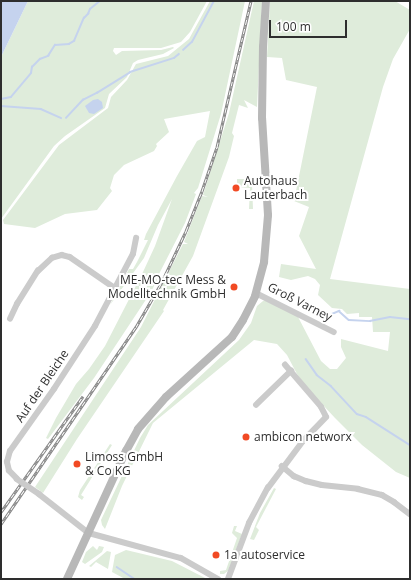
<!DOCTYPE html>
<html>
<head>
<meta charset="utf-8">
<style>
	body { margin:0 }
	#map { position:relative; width:411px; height:580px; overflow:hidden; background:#fff; font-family:"Open Sans",sans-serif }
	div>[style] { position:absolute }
	.green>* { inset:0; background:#dfecdb }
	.water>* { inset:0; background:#c5d3ee }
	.stream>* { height:1.5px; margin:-0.75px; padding:0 0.75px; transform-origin:0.75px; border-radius:0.75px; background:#c5d3ee }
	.minor>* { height:5.5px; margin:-2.75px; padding:0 2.75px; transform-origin:2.75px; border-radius:2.75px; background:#cbcbcb }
	.secondary>* { height:8px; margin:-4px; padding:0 4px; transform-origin:4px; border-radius:4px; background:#b8b8b8 }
	.rail>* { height:3px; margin-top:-1.5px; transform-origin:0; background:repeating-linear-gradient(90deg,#fff 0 4.5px,#838383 0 9px); box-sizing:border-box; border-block:1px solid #838383 }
	.minor-bridge>* { height:5.5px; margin:-2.75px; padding:0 2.75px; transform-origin:2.75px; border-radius:2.75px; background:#cbcbcb }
	.dots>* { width:11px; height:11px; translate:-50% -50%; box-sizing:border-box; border:2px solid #fff; border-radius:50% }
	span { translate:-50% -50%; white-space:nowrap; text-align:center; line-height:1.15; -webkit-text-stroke:4px #fff; paint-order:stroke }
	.poi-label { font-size:12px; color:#2e2e2e }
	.left { translate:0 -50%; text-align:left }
	.right { translate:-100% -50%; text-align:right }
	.street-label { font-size:12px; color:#2e2e2e }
	.frame { position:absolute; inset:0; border:2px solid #2e2e2e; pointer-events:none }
	.scale { position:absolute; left:269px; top:20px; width:78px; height:18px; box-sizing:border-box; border:2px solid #2e2e2e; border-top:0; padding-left:5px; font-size:12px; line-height:14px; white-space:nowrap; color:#2e2e2e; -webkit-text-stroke:3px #fff; paint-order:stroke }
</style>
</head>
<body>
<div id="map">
	<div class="green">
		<div style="clip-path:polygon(28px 1px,207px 1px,190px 32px,181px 42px,161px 48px,114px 48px,113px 51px,116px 55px,122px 51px,161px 50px,173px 47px,174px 48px,163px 54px,138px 60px,133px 63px,127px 77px,109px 94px,105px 108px,65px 136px,54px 146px,1px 219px,1px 57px)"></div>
		<div style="clip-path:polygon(210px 1px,245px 1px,221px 114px,198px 188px,194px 193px,196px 194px,185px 223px,158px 276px,156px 278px,157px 280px,151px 292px,94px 378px,48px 439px,46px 438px,56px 418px,76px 384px,89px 369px,105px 346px,143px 272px,155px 246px,172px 199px,158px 225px,144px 258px,110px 305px,129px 269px,133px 269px,137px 262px,148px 240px,144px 240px,146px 234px,177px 176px,197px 141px,205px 137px,210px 111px,164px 119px,169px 132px,156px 144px,157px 146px,154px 151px,124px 165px,114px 175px,110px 188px,112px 191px,97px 210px,65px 214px,35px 228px,4px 224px,3px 220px,59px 145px,108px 108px,111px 97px,127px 80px,136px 64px,168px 56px,189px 39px)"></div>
		<div style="clip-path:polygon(254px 1px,262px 1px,257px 107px,244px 100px,248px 108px,239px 105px,232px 133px,234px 136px,229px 157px,193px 256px,163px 310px,164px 311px,77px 439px,43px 493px,35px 487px,141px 327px,183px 244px,188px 244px,184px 242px,202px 196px,208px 197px,203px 195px,229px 113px)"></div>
		<div style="clip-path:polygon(270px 1px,395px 1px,410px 10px,410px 29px,393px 59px,383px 87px,330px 279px,410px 289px,410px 478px,396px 472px,362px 445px,335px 418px,308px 389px,297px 374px,287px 355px,277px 344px,254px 340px,153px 423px,122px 486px,105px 529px,102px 525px,101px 520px,140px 438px,148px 425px,239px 340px,251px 323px,257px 306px,263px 301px,266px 300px,297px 315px,321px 361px,330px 369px,337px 369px,346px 358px,341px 347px,341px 339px,388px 351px,390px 332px,373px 332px,372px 317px,359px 317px,359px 313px,347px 314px,342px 309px,332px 308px,318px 295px,320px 285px,315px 279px,308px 276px,291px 280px,279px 277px,281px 264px,316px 269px,299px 236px,309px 207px,294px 201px,317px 87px,286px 80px,282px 58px,267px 57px)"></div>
		<div style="clip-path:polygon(237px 179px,248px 179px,252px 183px,253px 209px,249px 209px,250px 188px,237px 187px)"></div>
		<div style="clip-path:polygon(110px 444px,112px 445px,81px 495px,84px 497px,82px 500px,78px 497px,80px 490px)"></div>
		<div style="clip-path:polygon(274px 488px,276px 489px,256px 527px,259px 530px,254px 540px,250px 539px,260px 513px)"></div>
		<div style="clip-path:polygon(234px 526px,237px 526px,235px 531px,242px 534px,228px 571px,224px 574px,220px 574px,220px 571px,226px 570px,237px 538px,232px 533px)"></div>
		<div style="clip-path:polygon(93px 546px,97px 550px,99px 546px,104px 547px,102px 552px,85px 564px,82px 562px,86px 552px)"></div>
		<div style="clip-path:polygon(126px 550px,172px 561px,207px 579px,125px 579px,112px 572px,115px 555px)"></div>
		<div style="clip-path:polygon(107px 551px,111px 552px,108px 569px,96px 562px,91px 567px,89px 566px)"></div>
	</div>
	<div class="water">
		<div style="clip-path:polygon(1px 1px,28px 1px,1px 57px)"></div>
		<div style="clip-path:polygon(98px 99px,102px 102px,103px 108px,94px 114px,89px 113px,85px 106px,93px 100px)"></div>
	</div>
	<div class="stream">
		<div style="left:183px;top:50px;width:12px;rotate:-42deg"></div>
		<div style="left:192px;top:42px;width:47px;rotate:-61.8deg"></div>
		<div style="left:1px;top:99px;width:10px;rotate:-11deg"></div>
		<div style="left:11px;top:97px;width:31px;rotate:-50deg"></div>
		<div style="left:31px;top:73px;width:6px;rotate:-81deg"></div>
		<div style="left:32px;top:67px;width:11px;rotate:-45deg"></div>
		<div style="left:40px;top:59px;width:9px;rotate:-21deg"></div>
		<div style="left:48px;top:56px;width:13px;rotate:-58deg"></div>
		<div style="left:55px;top:45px;width:14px;rotate:-4deg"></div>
		<div style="left:69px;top:44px;width:6px;rotate:-31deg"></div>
		<div style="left:74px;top:41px;width:25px;rotate:-67deg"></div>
		<div style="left:84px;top:18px;width:6px;rotate:-45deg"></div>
		<div style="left:88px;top:14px;width:5px;rotate:-68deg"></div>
		<div style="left:90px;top:9px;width:13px;rotate:-39deg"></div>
		<div style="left:1px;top:106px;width:40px;rotate:4.3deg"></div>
		<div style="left:41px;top:109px;width:22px;rotate:24deg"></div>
		<div style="left:66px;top:118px;width:25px;rotate:-47deg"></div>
		<div style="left:83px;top:100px;width:16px;rotate:-27deg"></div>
		<div style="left:97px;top:93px;width:39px;rotate:-32deg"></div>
		<div style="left:130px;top:72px;width:46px;rotate:-17.7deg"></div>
		<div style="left:174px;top:58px;width:6px;rotate:-39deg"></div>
		<div style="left:332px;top:314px;width:8px;rotate:-23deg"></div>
		<div style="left:339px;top:311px;width:13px;rotate:42deg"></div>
		<div style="left:349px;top:320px;width:21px;rotate:3deg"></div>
		<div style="left:370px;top:321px;width:20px;rotate:-11deg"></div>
		<div style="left:390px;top:317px;width:20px;rotate:6deg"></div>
		<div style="left:306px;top:359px;width:19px;rotate:55deg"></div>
		<div style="left:317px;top:375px;width:18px;rotate:38deg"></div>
		<div style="left:331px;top:386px;width:38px;rotate:47deg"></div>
		<div style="left:357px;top:414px;width:9px;rotate:18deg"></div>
		<div style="left:366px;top:417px;width:52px;rotate:32.5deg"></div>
		<div style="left:117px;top:567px;width:22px;rotate:34deg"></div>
	</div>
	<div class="minor">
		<div style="left:256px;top:293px;width:87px;rotate:26.6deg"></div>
		<div style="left:10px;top:319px;width:17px;rotate:-65deg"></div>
		<div style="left:17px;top:304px;width:39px;rotate:-58deg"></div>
		<div style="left:38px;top:271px;width:19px;rotate:-43deg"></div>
		<div style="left:52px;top:258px;width:10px;rotate:-17deg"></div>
		<div style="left:62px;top:255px;width:8px;rotate:14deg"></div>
		<div style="left:70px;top:257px;width:55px;rotate:34.6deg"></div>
		<div style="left:256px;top:405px;width:49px;rotate:-44.2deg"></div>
		<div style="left:282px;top:466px;width:16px;rotate:40deg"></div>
		<div style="left:294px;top:476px;width:13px;rotate:23deg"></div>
		<div style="left:306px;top:481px;width:16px;rotate:14deg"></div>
		<div style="left:322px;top:485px;width:36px;rotate:6deg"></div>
		<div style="left:358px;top:489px;width:25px;rotate:14deg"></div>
		<div style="left:382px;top:495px;width:14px;rotate:30deg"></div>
		<div style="left:394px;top:502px;width:20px;rotate:37deg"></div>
		<div style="left:17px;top:479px;width:11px;rotate:-135deg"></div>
		<div style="left:9px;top:471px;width:9px;rotate:-103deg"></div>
		<div style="left:7px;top:462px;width:11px;rotate:-75deg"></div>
		<div style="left:10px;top:451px;width:76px;rotate:-54.6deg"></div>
		<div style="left:54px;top:389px;width:75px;rotate:-56.9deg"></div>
		<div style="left:95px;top:326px;width:81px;rotate:-62.2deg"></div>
		<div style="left:133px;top:254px;width:16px;rotate:-79deg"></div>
		<div style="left:39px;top:494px;width:63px;rotate:38deg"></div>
		<div style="left:89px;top:533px;width:95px;rotate:15.2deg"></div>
		<div style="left:181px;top:558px;width:43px;rotate:29.6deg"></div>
		<div style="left:228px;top:579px;width:60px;rotate:-69.4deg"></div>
		<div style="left:249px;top:523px;width:40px;rotate:-62deg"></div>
		<div style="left:268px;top:488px;width:59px;rotate:-53.3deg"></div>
		<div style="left:303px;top:441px;width:33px;rotate:-46deg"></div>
		<div style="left:326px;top:417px;width:11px;rotate:-117deg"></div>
		<div style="left:321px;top:407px;width:55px;rotate:-130.6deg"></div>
	</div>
	<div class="secondary">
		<div style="left:67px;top:579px;width:141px;rotate:-65.3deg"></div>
		<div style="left:126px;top:451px;width:25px;rotate:-61deg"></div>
		<div style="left:138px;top:429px;width:43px;rotate:-48.8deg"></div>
		<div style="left:166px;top:397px;width:89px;rotate:-42.3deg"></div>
		<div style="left:232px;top:337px;width:20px;rotate:-57deg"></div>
		<div style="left:243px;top:320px;width:27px;rotate:-63deg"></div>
		<div style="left:255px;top:296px;width:35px;rotate:-75deg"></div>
		<div style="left:264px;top:262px;width:47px;rotate:-85.1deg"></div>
		<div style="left:268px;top:215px;width:97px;rotate:-93.5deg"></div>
		<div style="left:262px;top:118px;width:71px;rotate:-89.2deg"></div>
		<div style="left:263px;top:47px;width:46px;rotate:-86.3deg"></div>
	</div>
	<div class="rail">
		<div style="left:1px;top:512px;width:142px;rotate:-54.7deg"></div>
		<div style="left:1px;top:524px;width:239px;rotate:-55.6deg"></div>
		<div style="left:136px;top:327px;width:52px;rotate:-60deg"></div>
		<div style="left:162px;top:282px;width:56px;rotate:-64.8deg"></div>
		<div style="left:186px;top:231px;width:43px;rotate:-68.2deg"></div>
		<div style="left:202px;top:191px;width:46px;rotate:-71.2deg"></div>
		<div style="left:217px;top:147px;width:150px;rotate:-76.9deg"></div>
	</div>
	<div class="minor-bridge">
		<div style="left:17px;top:479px;width:27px;rotate:34deg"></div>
	</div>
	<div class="dots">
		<div style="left:236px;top:188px;background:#f14a24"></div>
		<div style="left:234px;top:287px;background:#f14a24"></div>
		<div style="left:246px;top:437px;background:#f14a24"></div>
		<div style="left:77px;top:464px;background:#f14a24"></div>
		<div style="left:216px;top:555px;background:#f14a24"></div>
	</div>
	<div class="poi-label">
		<span class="left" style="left:244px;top:188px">Autohaus<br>Lauterbach</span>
		<span class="right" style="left:226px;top:287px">ME-MO-tec Mess &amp;<br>Modelltechnik GmbH</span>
		<span class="left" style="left:254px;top:437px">ambicon networx</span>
		<span class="left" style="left:85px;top:464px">Limoss GmbH<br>&amp; Co KG</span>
		<span class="left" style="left:224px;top:555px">1a autoservice</span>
	</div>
	<div class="street-label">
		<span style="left:300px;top:302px;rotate:27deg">Groß Varney</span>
		<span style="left:42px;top:386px;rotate:-56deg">Auf der Bleiche</span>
	</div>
	<div class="frame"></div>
	<div class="scale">100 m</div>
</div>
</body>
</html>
